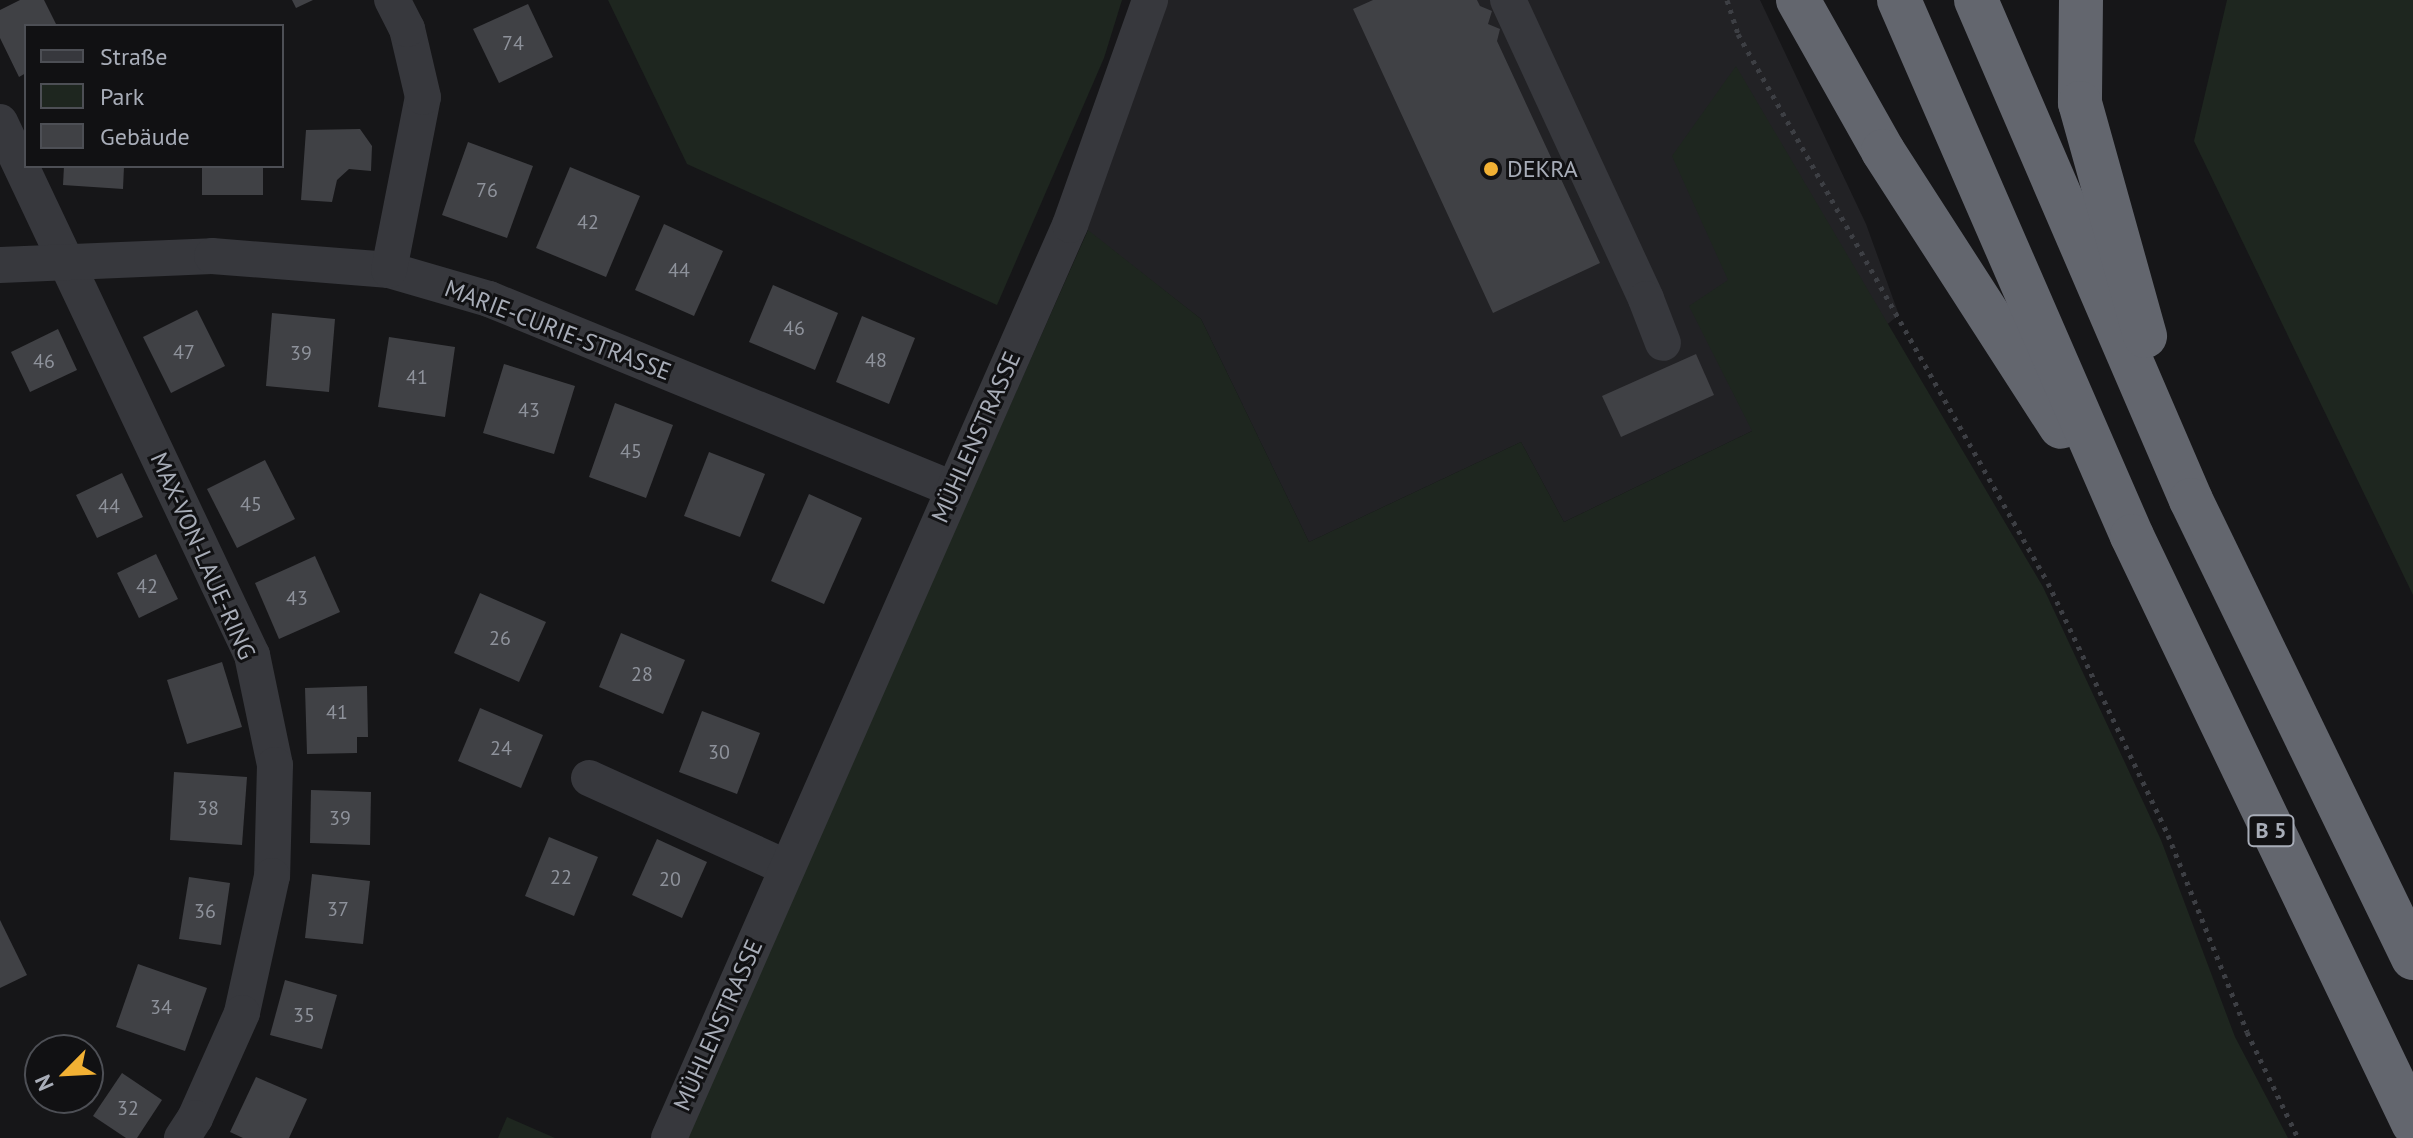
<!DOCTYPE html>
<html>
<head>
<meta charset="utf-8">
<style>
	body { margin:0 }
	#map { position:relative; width:2413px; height:1138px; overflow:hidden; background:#161618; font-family:"PT Sans",sans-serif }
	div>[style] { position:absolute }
	.built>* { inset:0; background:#222225 }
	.green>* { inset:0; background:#1e261f }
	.building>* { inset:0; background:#404145 }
	.path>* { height:5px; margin-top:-2.5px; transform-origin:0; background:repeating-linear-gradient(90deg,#3d3f44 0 4px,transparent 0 10px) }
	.minor>* { height:36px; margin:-18px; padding:0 18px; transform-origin:18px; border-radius:18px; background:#37383d }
	.highway>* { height:44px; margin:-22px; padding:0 22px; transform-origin:22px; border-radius:22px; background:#63666e }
	.dots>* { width:22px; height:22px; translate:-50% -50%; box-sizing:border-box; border:4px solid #111113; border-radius:50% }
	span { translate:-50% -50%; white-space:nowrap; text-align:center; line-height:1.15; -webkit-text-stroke:6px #111113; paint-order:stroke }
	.number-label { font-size:20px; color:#8e929b }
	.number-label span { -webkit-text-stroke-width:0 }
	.shield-label span { padding:2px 6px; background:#111113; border:2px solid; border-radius:6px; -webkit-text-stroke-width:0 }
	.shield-label { font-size:22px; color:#a8adb8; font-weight:700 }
	.poi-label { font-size:24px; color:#a8adb8 }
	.left { translate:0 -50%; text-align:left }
	.street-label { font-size:24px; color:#a8adb8 }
	.legend { position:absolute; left:24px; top:24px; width:260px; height:144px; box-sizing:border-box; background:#111113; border:2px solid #4d4f55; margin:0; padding:10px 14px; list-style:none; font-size:24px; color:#a8adb8 }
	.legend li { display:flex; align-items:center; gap:16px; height:40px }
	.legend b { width:40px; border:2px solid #4d4f55 }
	.north { position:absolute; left:24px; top:1034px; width:80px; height:80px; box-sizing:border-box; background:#111113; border:2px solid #4d4f55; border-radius:50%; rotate:246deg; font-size:22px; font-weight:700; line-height:32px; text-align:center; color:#a8adb8 }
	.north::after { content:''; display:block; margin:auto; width:28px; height:36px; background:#f2b134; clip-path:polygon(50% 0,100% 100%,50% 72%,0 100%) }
</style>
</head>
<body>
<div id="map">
	<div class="built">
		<div style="clip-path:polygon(1161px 0,1760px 0,1866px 224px,1899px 315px,1752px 431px,1564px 522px,1521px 442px,1309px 542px,1201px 319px,1075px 221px)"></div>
	</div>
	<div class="green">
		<div style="clip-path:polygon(608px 0,1122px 0,1104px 58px,997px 305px,687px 164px)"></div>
		<div style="clip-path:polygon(2227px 0,2413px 0,2413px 595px,2194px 141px)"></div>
		<div style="clip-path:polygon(1736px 66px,2043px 587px,2161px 840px,2235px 1037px,2288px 1138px,685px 1138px,1088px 230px,1201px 319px,1309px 542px,1521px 442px,1564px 522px,1752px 431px,1689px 306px,1728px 280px,1672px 156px)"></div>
		<div style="clip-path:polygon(507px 1117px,555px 1138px,498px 1138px)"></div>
	</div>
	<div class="building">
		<div style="clip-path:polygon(20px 0,44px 0,57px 26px,26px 26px,26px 73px,19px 77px,0 38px,0 10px)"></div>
		<div style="clip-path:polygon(292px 0,313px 0,296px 8px)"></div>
		<div style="clip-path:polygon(1373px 0,1477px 0,1480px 6px,1492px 11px,1488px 24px,1500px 29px,1497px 41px,1600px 263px,1493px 313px,1353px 9px)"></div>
		<div style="clip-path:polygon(528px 4px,553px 57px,499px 83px,473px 29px)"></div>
		<div style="clip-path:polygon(360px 129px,372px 146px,371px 171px,349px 169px,337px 180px,332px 202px,301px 200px,306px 130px)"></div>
		<div style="clip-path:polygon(468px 142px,533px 166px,507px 238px,442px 215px)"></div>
		<div style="clip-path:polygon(64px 166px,124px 166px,123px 189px,63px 185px)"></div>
		<div style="clip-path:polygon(202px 166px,263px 166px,263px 195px,202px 195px)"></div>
		<div style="clip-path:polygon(570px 167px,640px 196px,606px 277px,536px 248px)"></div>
		<div style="clip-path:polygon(664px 224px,723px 251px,694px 316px,635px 290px)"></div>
		<div style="clip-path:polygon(773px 285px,838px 313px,815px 370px,749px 342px)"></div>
		<div style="clip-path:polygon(197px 310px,225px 366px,171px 393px,143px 337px)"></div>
		<div style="clip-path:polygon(272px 313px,335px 319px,329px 392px,266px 386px)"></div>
		<div style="clip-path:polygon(862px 316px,915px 338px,889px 404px,836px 382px)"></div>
		<div style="clip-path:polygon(58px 329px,77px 370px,30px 392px,11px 352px)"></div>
		<div style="clip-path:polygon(389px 337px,455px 347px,445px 417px,378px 407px)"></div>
		<div style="clip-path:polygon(1696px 354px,1714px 395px,1621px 437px,1602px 396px)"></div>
		<div style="clip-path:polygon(504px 364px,575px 386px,554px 454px,483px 433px)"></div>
		<div style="clip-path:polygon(615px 403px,673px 425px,646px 498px,589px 477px)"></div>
		<div style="clip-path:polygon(709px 452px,765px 474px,740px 537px,684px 516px)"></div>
		<div style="clip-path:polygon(265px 460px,295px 519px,237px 548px,207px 489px)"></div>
		<div style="clip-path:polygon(122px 473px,143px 517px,97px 538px,76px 495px)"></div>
		<div style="clip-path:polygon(809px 494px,862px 518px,824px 604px,771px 581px)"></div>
		<div style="clip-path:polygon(156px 554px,178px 599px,139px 618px,117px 573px)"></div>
		<div style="clip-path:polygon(315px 556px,340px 612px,279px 639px,255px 583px)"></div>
		<div style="clip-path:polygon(480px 593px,546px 622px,519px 682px,454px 653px)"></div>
		<div style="clip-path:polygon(621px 633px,685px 660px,663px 714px,599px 687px)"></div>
		<div style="clip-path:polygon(222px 662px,242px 727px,187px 744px,167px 680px)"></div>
		<div style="clip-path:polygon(367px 686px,368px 737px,357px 737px,357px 753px,307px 754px,305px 688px)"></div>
		<div style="clip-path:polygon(480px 708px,543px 735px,521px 788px,458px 761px)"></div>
		<div style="clip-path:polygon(702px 711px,760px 733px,737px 794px,679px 772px)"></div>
		<div style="clip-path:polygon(174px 772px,247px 777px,242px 845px,170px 840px)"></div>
		<div style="clip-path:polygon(311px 790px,371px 792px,370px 845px,310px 843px)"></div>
		<div style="clip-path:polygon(549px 837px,598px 857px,574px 916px,525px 896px)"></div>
		<div style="clip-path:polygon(657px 839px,707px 862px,682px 918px,632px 895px)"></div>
		<div style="clip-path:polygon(312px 874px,370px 881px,363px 944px,305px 938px)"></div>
		<div style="clip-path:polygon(189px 877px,230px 883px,221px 945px,179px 939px)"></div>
		<div style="clip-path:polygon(0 920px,27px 975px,0 988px)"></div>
		<div style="clip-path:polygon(138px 964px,207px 988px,185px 1051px,116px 1027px)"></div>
		<div style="clip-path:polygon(285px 980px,337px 995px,322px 1049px,270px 1035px)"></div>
		<div style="clip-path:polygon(122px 1073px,162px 1100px,137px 1138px,126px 1138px,93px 1116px)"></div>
		<div style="clip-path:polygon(256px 1077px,307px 1099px,289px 1138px,243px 1138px,230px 1132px)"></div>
	</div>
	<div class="path">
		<div style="left:1727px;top:0;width:36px;rotate:72deg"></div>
		<div style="left:1738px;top:34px;width:630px;rotate:60.55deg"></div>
		<div style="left:2048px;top:583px;width:279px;rotate:64.5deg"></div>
		<div style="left:2168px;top:835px;width:212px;rotate:68.1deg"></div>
		<div style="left:2247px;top:1032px;width:118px;rotate:64.3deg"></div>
	</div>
	<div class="minor">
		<div style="left:1508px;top:0;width:329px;rotate:65.2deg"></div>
		<div style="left:1646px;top:299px;width:47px;rotate:68.9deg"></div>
		<div style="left:0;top:122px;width:590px;rotate:64.7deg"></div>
		<div style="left:252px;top:655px;width:112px;rotate:78.2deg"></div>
		<div style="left:275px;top:765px;width:111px;rotate:91.5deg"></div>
		<div style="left:272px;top:876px;width:140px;rotate:102.4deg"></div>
		<div style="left:242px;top:1013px;width:115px;rotate:114.1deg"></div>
		<div style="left:195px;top:1118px;width:24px;rotate:123deg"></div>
		<div style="left:0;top:265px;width:212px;rotate:-2.4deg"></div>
		<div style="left:212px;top:256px;width:178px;rotate:4.5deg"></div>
		<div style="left:389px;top:270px;width:104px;rotate:16.2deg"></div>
		<div style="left:489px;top:299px;width:501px;rotate:22.27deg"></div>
		<div style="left:389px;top:270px;width:176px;rotate:-78.9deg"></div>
		<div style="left:423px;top:97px;width:70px;rotate:-103.2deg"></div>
		<div style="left:407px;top:29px;width:33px;rotate:-117deg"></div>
		<div style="left:589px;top:778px;width:217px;rotate:24.4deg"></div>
		<div style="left:669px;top:1138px;width:997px;rotate:-66.29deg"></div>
		<div style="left:1070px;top:225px;width:239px;rotate:-70.4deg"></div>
	</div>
	<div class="highway">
		<div style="left:1798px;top:0;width:173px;rotate:60.6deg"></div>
		<div style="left:1883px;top:151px;width:328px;rotate:57.2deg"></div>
		<div style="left:1899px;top:0;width:584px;rotate:66.51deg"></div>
		<div style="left:2132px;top:536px;width:651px;rotate:64.42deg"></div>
		<div style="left:1976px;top:0;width:544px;rotate:66.73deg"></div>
		<div style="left:2191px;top:500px;width:509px;rotate:64.14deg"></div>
		<div style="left:2081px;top:0;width:103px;rotate:90.6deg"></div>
		<div style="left:2080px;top:103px;width:242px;rotate:74.4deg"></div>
	</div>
	<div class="dots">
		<div style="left:1491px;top:169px;background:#f2b134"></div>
	</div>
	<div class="number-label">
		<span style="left:513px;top:43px">74</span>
		<span style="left:487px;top:190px">76</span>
		<span style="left:588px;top:222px">42</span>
		<span style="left:679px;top:270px">44</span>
		<span style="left:794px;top:328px">46</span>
		<span style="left:184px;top:352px">47</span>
		<span style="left:301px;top:353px">39</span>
		<span style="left:876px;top:360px">48</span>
		<span style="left:44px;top:361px">46</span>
		<span style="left:417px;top:377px">41</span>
		<span style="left:529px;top:410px">43</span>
		<span style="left:631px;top:451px">45</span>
		<span style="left:251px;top:504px">45</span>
		<span style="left:109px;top:506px">44</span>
		<span style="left:147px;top:586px">42</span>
		<span style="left:297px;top:598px">43</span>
		<span style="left:500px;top:638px">26</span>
		<span style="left:642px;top:674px">28</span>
		<span style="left:337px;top:712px">41</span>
		<span style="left:501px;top:748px">24</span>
		<span style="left:719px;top:752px">30</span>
		<span style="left:208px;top:808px">38</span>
		<span style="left:340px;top:818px">39</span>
		<span style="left:561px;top:877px">22</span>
		<span style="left:670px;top:879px">20</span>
		<span style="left:338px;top:909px">37</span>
		<span style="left:205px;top:911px">36</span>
		<span style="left:161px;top:1007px">34</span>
		<span style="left:304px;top:1015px">35</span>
		<span style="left:128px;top:1108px">32</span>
	</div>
	<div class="shield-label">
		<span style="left:2271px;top:831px">B 5</span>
	</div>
	<div class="poi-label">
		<span class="left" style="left:1507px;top:169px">DEKRA</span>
	</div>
	<div class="street-label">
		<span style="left:558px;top:330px;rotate:21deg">MARIE-CURIE-STRASSE</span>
		<span style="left:976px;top:437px;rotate:-66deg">MÜHLENSTRASSE</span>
		<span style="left:203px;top:556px;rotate:66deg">MAX-VON-LAUE-RING</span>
		<span style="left:718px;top:1025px;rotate:-66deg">MÜHLENSTRASSE</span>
	</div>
	<ul class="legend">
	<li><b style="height:10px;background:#37383d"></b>Straße</li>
	<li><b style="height:22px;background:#1e261f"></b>Park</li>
	<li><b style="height:22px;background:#404145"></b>Gebäude</li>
	</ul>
	<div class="north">N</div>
</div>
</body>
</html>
